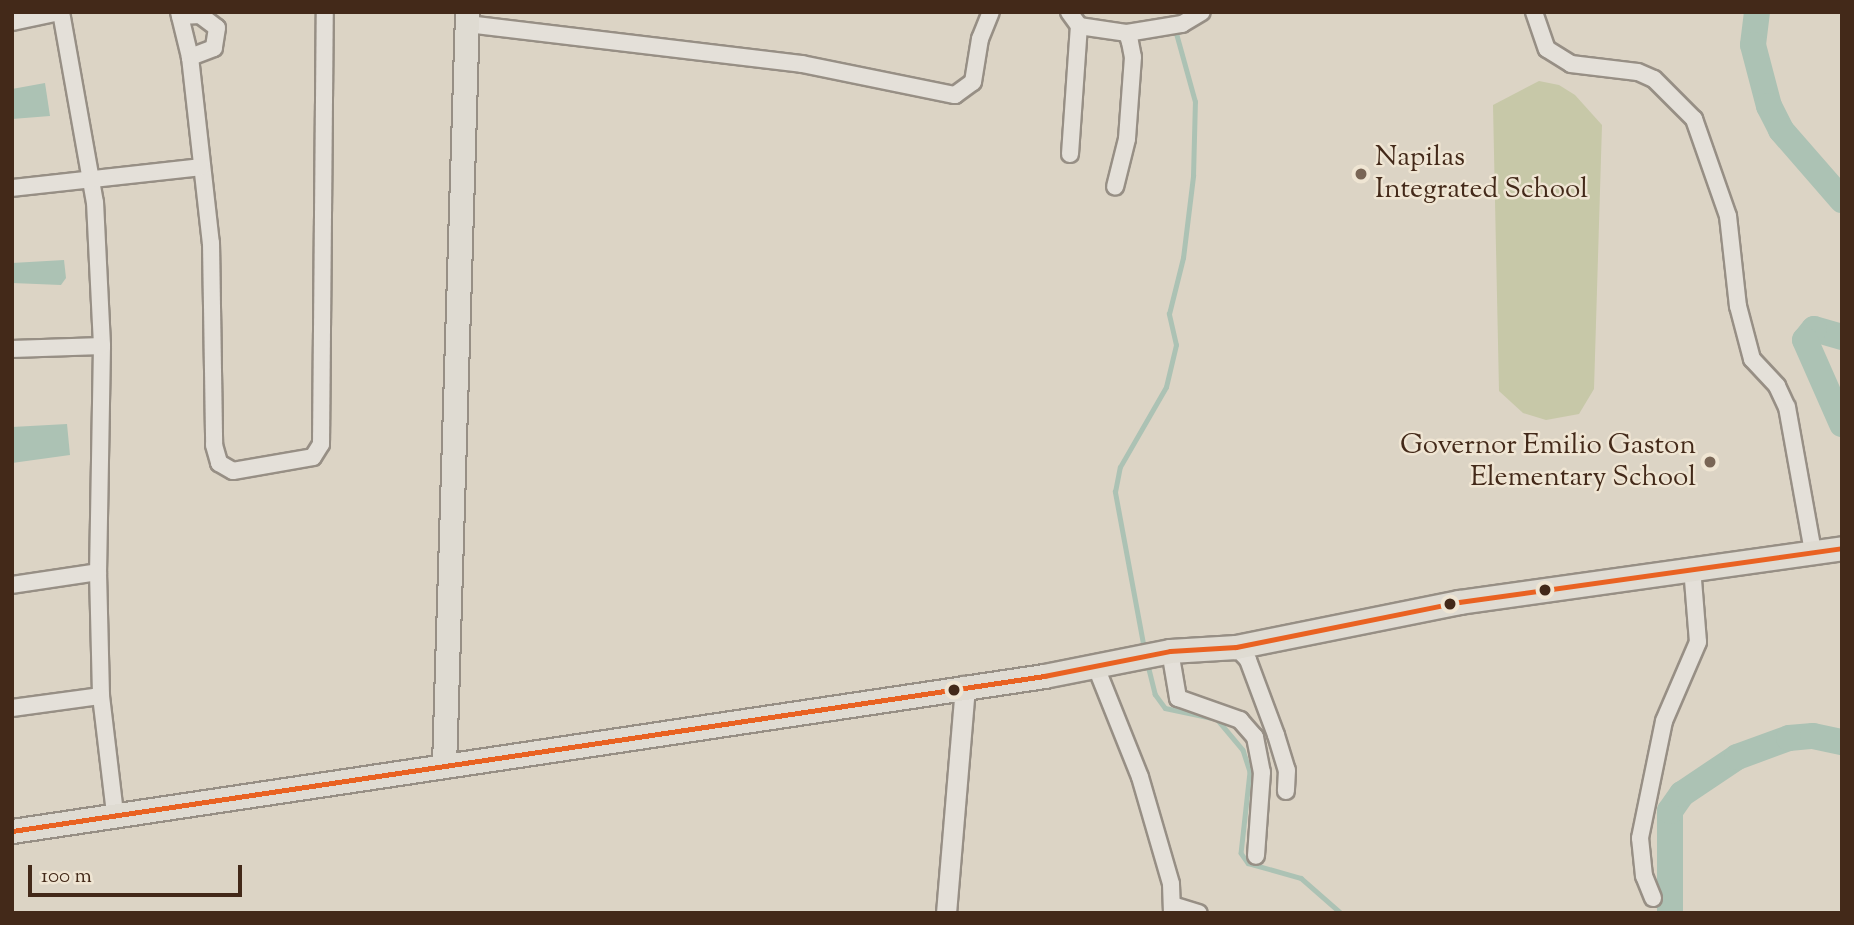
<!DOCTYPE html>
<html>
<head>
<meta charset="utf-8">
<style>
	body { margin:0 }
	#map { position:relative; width:1854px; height:925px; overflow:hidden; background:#dcd4c5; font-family:"Sorts Mill Goudy",serif }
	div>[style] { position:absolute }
	.green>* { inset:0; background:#c7c8a8 }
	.water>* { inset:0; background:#acc2b4 }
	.stream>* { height:4.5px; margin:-2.25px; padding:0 2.25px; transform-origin:2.25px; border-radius:2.25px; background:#acc2b4 }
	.river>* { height:26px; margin:-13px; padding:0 13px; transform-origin:13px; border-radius:13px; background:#acc2b4 }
	.roads { filter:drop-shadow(2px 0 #978f85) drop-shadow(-2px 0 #978f85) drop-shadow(0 2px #978f85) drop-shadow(0 -2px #978f85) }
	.minor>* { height:16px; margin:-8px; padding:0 8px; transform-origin:8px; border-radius:8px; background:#e4e0d9 }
	.tertiary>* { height:19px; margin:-9.5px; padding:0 9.5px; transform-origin:9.5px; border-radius:9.5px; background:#e4e0d9 }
	.primary>* { height:23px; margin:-11.5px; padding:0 11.5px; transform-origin:11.5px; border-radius:11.5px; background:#dfdbd2 }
	.bus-1>* { height:5px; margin:-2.5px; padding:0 2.5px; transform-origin:2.5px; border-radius:2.5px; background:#e96222 }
	.dots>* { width:19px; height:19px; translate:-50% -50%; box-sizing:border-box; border:4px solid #efe5d3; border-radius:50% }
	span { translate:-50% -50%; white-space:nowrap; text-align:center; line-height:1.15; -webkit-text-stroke:5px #efe5d3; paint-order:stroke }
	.poi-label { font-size:28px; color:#432919 }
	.left { translate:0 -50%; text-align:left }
	.right { translate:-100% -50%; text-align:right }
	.frame { position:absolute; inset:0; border:14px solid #432919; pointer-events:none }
	.scale { position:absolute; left:28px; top:865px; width:214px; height:32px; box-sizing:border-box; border:4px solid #432919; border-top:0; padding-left:9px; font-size:21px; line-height:24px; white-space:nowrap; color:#432919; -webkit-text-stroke:5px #efe5d3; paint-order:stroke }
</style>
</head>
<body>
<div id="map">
	<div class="green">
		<div style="clip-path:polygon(1539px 81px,1559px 85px,1575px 95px,1602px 125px,1594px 389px,1579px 414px,1546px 420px,1523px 413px,1499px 391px,1493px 105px)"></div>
	</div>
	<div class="water">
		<div style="clip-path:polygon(45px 83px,50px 116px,12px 119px,12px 89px)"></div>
		<div style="clip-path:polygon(64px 260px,66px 278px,61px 285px,12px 283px,12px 263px)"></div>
		<div style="clip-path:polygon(67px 424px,70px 455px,12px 463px,12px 427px)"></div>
	</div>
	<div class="stream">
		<div style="left:1144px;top:649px;width:160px;rotate:-100.5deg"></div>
		<div style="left:1115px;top:492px;width:25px;rotate:-79deg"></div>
		<div style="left:1120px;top:467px;width:92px;rotate:-60.1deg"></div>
		<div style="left:1166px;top:387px;width:43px;rotate:-76.6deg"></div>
		<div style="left:1176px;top:345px;width:32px;rotate:-103deg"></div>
		<div style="left:1169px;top:314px;width:58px;rotate:-76deg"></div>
		<div style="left:1183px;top:258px;width:83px;rotate:-83deg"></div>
		<div style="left:1193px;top:176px;width:74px;rotate:-88.5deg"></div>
		<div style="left:1195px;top:102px;width:75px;rotate:-105.5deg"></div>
		<div style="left:1147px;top:661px;width:34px;rotate:76deg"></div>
		<div style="left:1155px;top:694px;width:17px;rotate:54deg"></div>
		<div style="left:1165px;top:708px;width:53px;rotate:11.9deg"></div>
		<div style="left:1217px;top:719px;width:40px;rotate:50deg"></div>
		<div style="left:1243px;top:750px;width:23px;rotate:72deg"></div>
		<div style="left:1250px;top:772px;width:81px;rotate:96.3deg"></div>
		<div style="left:1241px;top:853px;width:12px;rotate:55deg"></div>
		<div style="left:1248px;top:863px;width:55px;rotate:15.8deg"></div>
		<div style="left:1301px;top:878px;width:53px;rotate:41.2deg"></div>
	</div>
	<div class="river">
		<div style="left:1757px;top:12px;width:33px;rotate:97deg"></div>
		<div style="left:1753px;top:45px;width:63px;rotate:75.3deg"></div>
		<div style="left:1769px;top:106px;width:27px;rotate:63deg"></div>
		<div style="left:1781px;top:130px;width:93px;rotate:48.9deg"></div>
		<div style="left:1842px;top:337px;width:29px;rotate:-164deg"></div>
		<div style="left:1814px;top:329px;width:14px;rotate:129deg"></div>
		<div style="left:1805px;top:340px;width:92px;rotate:66.2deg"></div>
		<div style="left:1670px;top:913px;width:102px;rotate:-90deg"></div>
		<div style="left:1670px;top:811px;width:21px;rotate:-55deg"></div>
		<div style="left:1682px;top:794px;width:66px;rotate:-33.9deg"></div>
		<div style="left:1737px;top:757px;width:55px;rotate:-20.1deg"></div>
		<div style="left:1789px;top:738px;width:24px;rotate:-5deg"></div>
		<div style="left:1813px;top:736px;width:30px;rotate:12deg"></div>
	</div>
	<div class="roads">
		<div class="minor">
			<div style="left:61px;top:12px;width:193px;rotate:79.9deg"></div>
			<div style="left:95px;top:202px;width:144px;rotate:87.2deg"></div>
			<div style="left:102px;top:346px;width:226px;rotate:91deg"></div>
			<div style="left:98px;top:572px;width:124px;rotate:88.6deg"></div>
			<div style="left:101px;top:696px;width:118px;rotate:83.2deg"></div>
			<div style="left:179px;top:12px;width:46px;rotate:76.3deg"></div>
			<div style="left:190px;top:57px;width:187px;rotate:83.6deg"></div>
			<div style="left:211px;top:243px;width:202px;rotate:89.1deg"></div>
			<div style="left:214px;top:445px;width:19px;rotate:74deg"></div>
			<div style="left:219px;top:463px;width:16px;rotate:30deg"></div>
			<div style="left:233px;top:471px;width:81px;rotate:-9.9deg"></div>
			<div style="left:313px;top:457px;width:15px;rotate:-58deg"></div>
			<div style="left:321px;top:444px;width:432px;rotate:-89.5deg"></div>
			<div style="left:1069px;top:12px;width:17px;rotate:54deg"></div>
			<div style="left:1079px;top:26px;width:49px;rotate:8.3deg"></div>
			<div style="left:1127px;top:33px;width:9px;rotate:72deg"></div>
			<div style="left:1130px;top:42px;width:15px;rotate:79deg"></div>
			<div style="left:1133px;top:57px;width:82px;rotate:94.2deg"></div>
			<div style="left:1127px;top:139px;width:49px;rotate:104deg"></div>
			<div style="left:1534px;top:12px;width:39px;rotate:71deg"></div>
			<div style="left:1547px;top:49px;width:28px;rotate:32deg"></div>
			<div style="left:1571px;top:64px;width:67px;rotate:6.8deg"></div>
			<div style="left:1638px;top:72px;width:17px;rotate:24deg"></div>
			<div style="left:1654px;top:79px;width:57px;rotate:45deg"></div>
			<div style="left:1694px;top:119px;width:103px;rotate:70.7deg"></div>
			<div style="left:1728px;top:216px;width:91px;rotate:83.7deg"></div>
			<div style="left:1738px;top:306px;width:55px;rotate:75.2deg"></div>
			<div style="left:1752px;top:359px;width:37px;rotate:47deg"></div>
			<div style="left:1777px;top:386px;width:23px;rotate:65deg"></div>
			<div style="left:1787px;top:407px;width:147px;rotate:79.8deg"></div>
			<div style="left:180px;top:16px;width:20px;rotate:-3deg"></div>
			<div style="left:200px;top:15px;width:21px;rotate:37deg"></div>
			<div style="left:217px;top:28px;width:20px;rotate:99deg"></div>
			<div style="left:214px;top:48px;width:26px;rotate:159deg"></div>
			<div style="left:12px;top:22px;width:48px;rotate:-12deg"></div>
			<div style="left:467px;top:24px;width:337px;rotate:6.8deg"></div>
			<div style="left:802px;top:64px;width:156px;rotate:11.5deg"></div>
			<div style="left:955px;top:95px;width:22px;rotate:-36deg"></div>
			<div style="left:973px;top:82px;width:44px;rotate:-80.8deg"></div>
			<div style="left:980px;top:39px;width:29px;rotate:-68deg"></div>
			<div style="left:1127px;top:33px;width:56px;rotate:-9.3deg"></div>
			<div style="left:1182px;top:24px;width:23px;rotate:-31deg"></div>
			<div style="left:1070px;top:154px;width:128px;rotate:-86deg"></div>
			<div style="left:12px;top:188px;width:190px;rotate:-6.3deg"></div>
			<div style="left:12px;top:349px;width:90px;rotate:-1.9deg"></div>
			<div style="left:12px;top:585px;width:87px;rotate:-8.6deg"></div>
			<div style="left:1236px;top:647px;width:18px;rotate:47deg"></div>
			<div style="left:1248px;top:660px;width:80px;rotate:69.5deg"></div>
			<div style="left:1276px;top:735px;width:37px;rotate:73deg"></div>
			<div style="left:1287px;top:770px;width:21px;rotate:93deg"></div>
			<div style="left:1170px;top:651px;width:48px;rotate:80.3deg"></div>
			<div style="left:1178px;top:698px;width:66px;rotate:19.5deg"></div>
			<div style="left:1240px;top:720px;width:23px;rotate:49deg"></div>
			<div style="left:1255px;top:737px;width:36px;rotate:79deg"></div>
			<div style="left:1262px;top:772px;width:84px;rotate:94.1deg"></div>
			<div style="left:1096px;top:667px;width:118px;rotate:68.2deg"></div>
			<div style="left:1140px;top:777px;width:111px;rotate:73.8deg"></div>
			<div style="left:1171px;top:884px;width:29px;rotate:88deg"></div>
			<div style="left:12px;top:708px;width:90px;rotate:-7.7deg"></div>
			<div style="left:1653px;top:898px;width:24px;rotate:-112deg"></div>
			<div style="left:1644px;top:876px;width:38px;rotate:-96deg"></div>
			<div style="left:1640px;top:838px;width:119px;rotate:-78.4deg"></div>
			<div style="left:1664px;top:721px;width:86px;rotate:-66.7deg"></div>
			<div style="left:1698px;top:642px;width:74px;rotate:-94.6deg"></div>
			<div style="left:1172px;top:905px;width:28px;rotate:17deg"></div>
		</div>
		<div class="tertiary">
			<div style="left:946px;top:913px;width:228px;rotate:-85.2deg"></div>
		</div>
		<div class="primary">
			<div style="left:444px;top:766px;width:754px;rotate:-88.25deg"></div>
			<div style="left:12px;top:831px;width:1044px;rotate:-8.54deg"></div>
			<div style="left:1044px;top:676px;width:128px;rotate:-11.2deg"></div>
			<div style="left:1170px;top:651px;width:66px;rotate:-3.5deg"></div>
			<div style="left:1236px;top:647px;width:227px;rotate:-11.4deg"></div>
			<div style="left:1459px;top:602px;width:387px;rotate:-8deg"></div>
		</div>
	</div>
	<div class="bus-1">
		<div style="left:12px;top:831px;width:1044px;rotate:-8.54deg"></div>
		<div style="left:1044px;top:676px;width:128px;rotate:-11.2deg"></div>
		<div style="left:1170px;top:651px;width:66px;rotate:-3.5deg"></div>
		<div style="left:1236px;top:647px;width:227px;rotate:-11.4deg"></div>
		<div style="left:1459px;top:602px;width:387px;rotate:-8deg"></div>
	</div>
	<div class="dots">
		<div style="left:1361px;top:174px;background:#796555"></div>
		<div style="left:1710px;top:462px;background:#796555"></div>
		<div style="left:1545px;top:590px;background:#432919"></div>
		<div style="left:1450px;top:604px;background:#432919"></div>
		<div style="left:954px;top:690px;background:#432919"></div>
	</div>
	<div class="poi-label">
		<span class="left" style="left:1375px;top:174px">Napilas<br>Integrated School</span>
		<span class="right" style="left:1696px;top:462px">Governor Emilio Gaston<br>Elementary School</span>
	</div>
	<div class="frame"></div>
	<div class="scale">100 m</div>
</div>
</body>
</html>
